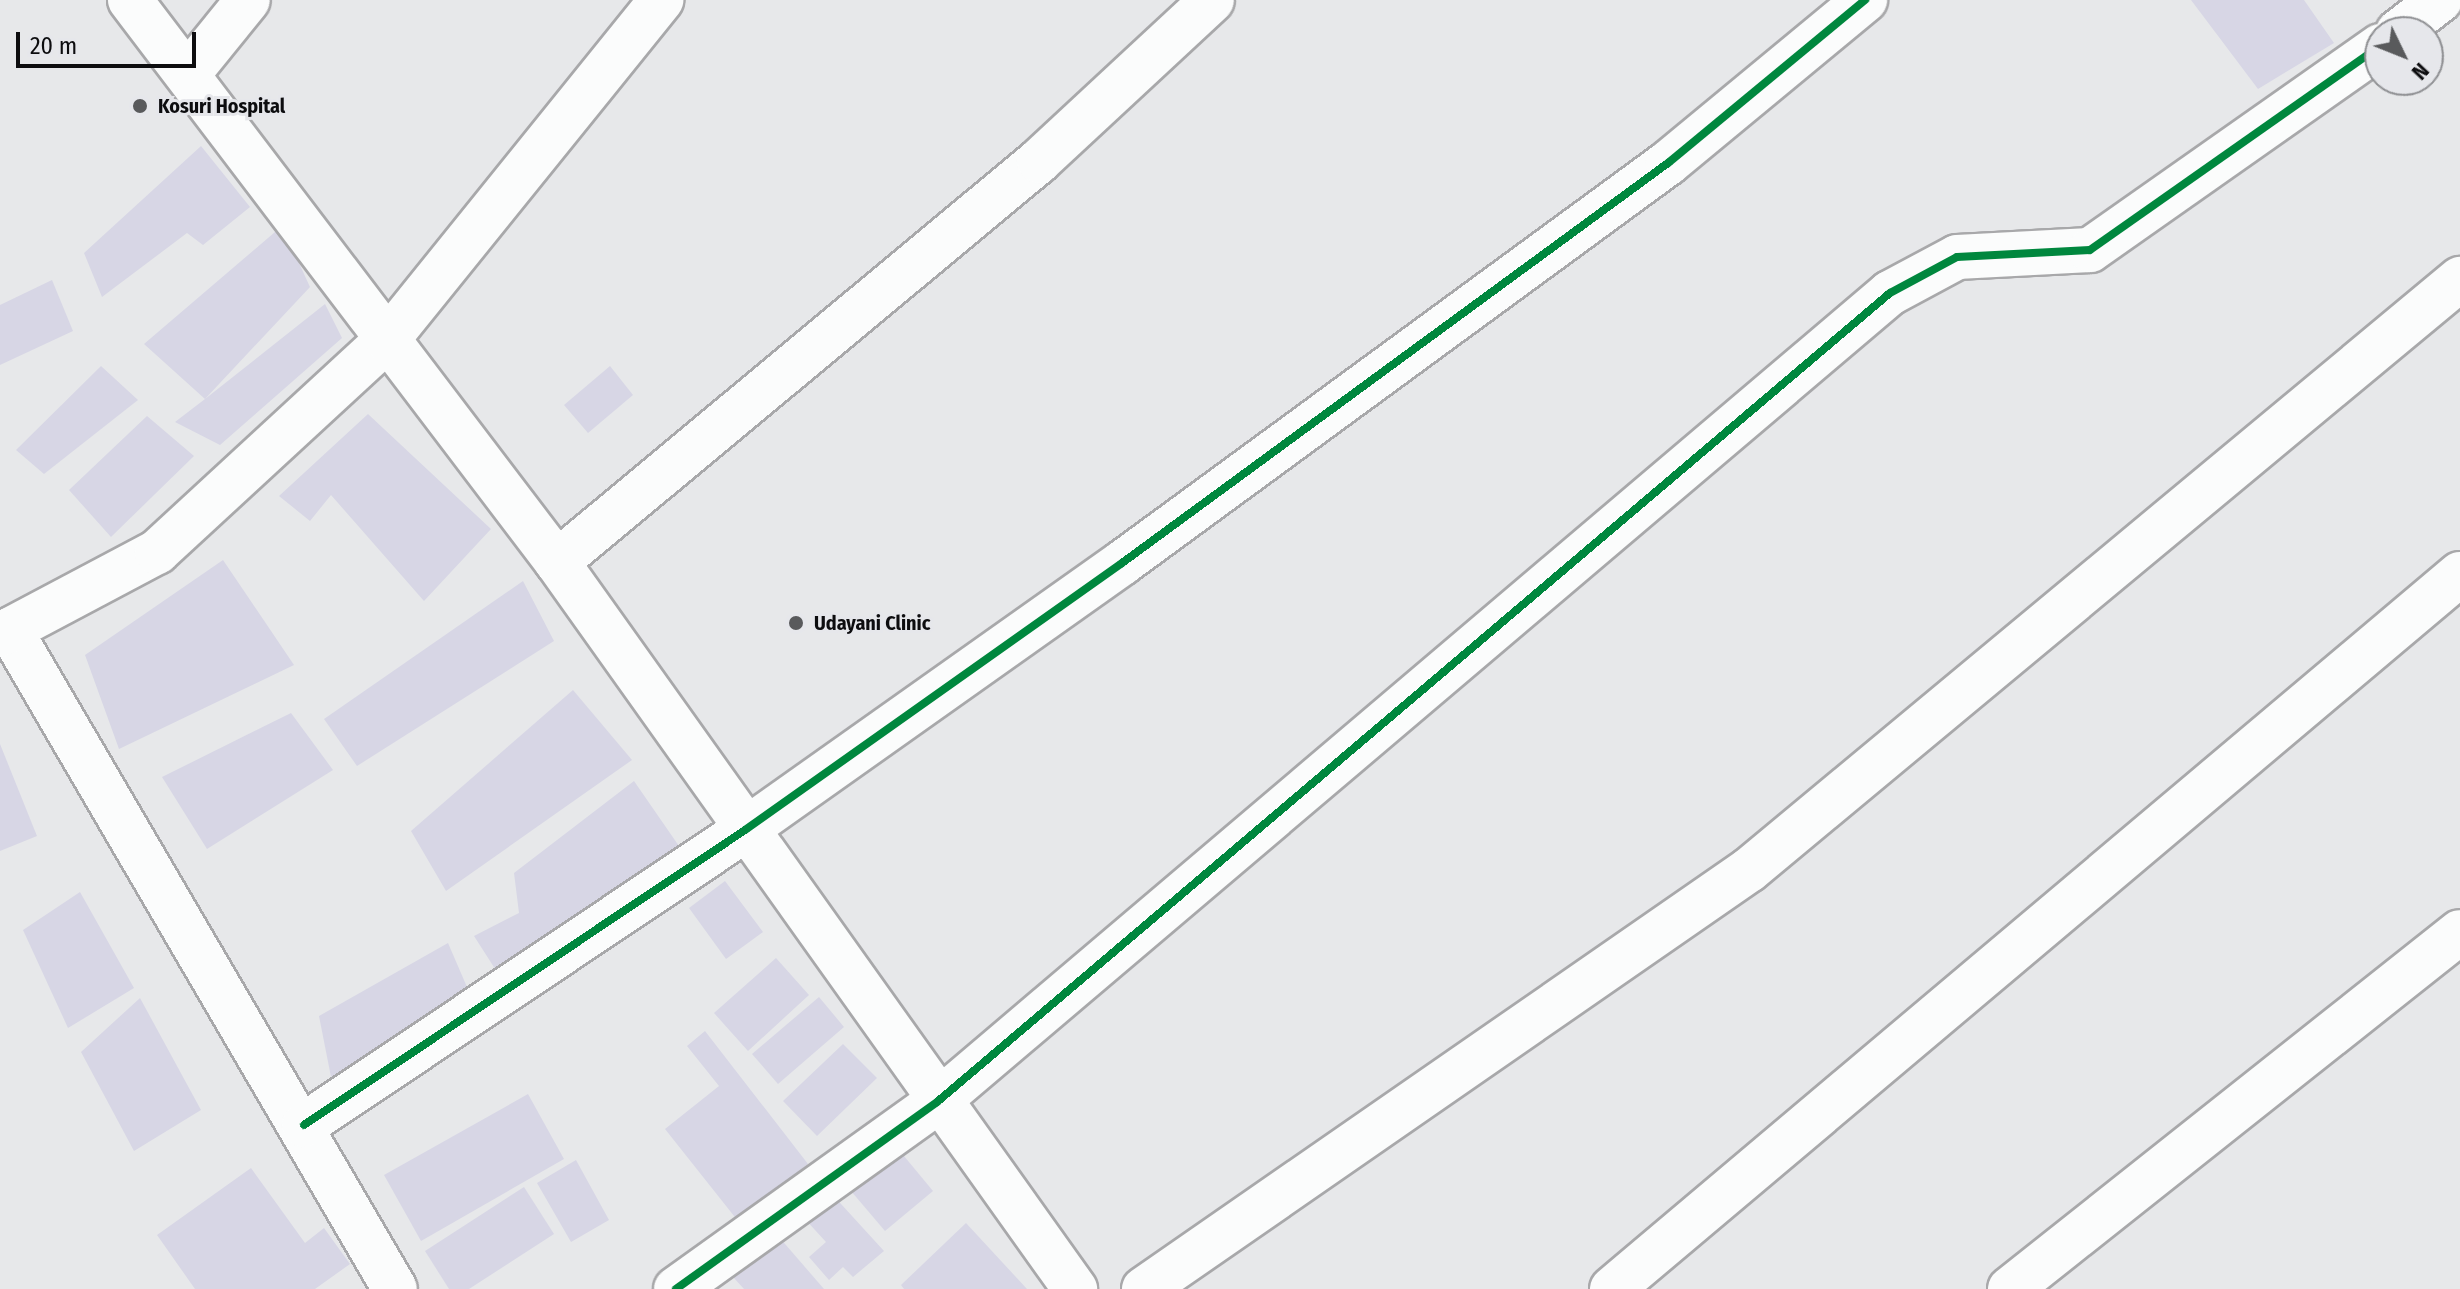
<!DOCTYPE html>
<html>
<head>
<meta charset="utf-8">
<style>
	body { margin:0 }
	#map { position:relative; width:2460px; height:1289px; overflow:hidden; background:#e7e8ea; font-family:"Fira Sans Condensed",sans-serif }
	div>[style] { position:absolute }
	.building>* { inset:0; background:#d7d6e5 }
	.roads { filter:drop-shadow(2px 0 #a8a8aa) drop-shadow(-2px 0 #a8a8aa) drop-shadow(0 2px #a8a8aa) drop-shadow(0 -2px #a8a8aa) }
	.minor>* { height:44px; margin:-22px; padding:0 22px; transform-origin:22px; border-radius:22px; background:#fbfcfc }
	.tertiary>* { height:44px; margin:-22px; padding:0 22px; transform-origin:22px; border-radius:22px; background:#fbfcfc }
	.cycleway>* { height:8px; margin:-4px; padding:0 4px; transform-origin:4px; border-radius:4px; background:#00873e }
	.dots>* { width:22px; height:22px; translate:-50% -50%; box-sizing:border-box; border:4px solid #e6e7eb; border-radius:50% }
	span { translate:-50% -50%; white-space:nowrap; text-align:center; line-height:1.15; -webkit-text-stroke:6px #e6e7eb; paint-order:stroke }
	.poi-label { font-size:20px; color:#0d0d0f; font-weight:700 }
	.left { translate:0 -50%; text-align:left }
	.north { position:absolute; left:2364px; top:16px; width:80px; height:80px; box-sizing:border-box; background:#e6e7eb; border:2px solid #8f9093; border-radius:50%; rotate:133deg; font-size:22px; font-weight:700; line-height:32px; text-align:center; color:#0d0d0f }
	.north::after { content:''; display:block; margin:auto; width:28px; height:36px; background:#595a5c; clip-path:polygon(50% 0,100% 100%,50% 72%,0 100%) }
	.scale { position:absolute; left:16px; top:32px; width:180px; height:36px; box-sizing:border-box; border:4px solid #0d0d0f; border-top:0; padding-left:10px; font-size:24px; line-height:28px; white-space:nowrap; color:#0d0d0f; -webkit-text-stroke:6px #e6e7eb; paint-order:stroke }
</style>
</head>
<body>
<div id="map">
	<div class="building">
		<div style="clip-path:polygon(2191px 0,2304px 0,2334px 43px,2258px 89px)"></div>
		<div style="clip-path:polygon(201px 146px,250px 207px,203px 245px,187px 233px,102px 297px,84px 253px)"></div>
		<div style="clip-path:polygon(282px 226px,310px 287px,205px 399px,325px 304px,342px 338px,220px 445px,175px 422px,205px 399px,144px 344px)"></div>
		<div style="clip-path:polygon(52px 280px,73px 331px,0 365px,0 305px)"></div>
		<div style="clip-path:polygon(101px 366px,138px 400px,44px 474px,16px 450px)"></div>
		<div style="clip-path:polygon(610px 366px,633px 395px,588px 433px,564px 405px)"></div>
		<div style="clip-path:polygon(368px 414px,491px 529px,424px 601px,331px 495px,310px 521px,279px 496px)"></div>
		<div style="clip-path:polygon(147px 416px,194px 456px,111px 537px,69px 490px)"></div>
		<div style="clip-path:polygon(223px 560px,294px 665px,119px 749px,85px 655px)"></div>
		<div style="clip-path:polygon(523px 581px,554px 641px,357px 766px,324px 719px)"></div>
		<div style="clip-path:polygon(573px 690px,632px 760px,446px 891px,411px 831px)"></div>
		<div style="clip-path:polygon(291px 713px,333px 770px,207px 849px,162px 777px)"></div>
		<div style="clip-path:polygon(0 744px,37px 836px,0 851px)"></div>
		<div style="clip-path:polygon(634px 781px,681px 849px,499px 975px,474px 936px,519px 913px,514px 873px)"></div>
		<div style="clip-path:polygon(725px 881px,763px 932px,726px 959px,689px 908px)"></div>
		<div style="clip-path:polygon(80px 892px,134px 988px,68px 1028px,23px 930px)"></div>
		<div style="clip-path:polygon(448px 943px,470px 994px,331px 1077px,319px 1016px)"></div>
		<div style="clip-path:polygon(776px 958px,809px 995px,748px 1051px,714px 1013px)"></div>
		<div style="clip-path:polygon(819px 997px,844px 1027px,778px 1084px,752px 1054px)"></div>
		<div style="clip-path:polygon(140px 998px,201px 1110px,134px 1151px,81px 1052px)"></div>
		<div style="clip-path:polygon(705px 1031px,808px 1164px,738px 1221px,665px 1129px,719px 1086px,687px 1046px)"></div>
		<div style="clip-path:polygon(843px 1044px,877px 1078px,817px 1136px,783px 1101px)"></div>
		<div style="clip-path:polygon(528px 1094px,564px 1159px,421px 1241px,384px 1175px)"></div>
		<div style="clip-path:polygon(899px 1150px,933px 1191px,885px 1231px,851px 1191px)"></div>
		<div style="clip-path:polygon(576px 1160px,609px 1220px,571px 1242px,537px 1183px)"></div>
		<div style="clip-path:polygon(251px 1168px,305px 1243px,324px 1228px,350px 1264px,315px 1289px,195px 1289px,157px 1235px)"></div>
		<div style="clip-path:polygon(524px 1187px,554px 1234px,469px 1289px,449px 1289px,425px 1251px)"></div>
		<div style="clip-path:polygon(831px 1193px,884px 1251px,853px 1277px,843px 1267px,829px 1280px,809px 1257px,826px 1242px,804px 1218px)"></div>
		<div style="clip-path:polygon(966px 1223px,1027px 1289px,904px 1289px,901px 1285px)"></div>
		<div style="clip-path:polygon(779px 1237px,824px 1289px,744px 1289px,733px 1277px)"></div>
	</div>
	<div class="roads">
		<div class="minor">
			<div style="left:2398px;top:32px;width:53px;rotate:-37.3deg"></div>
			<div style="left:188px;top:74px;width:95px;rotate:-51deg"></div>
			<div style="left:557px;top:562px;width:627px;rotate:-39.76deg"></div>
			<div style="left:1039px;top:161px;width:236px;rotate:-42.9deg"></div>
			<div style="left:10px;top:630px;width:763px;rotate:59.71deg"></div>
			<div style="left:0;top:635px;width:178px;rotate:-27.9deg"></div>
			<div style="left:157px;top:552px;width:313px;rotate:-42.7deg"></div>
			<div style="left:387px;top:340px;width:437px;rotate:-51.1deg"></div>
			<div style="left:304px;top:1125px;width:531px;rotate:-33.78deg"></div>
			<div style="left:745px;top:830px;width:462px;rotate:-35.3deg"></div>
			<div style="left:1122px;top:563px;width:677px;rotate:-36.23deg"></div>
			<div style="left:1668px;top:163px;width:256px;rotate:-39.6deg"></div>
			<div style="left:676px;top:1289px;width:321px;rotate:-35.6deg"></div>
			<div style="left:937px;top:1102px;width:1250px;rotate:-40.33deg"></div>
			<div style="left:1890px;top:293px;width:76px;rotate:-28.2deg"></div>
			<div style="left:1957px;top:257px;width:133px;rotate:-3deg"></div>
			<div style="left:2090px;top:250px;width:355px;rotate:-35.1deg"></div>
			<div style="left:1144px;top:1289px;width:736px;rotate:-34.71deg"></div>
			<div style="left:1749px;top:870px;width:925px;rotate:-39.73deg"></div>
			<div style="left:1612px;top:1289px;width:1109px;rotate:-40.14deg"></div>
			<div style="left:2010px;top:1289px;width:574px;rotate:-38.43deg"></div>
		</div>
		<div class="tertiary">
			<div style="left:130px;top:0;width:706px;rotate:52.77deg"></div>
			<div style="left:557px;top:562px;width:893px;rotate:54.53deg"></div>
		</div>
	</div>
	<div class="cycleway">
		<div style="left:304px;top:1125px;width:531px;rotate:-33.78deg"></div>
		<div style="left:745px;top:830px;width:462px;rotate:-35.3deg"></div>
		<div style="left:1122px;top:563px;width:677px;rotate:-36.23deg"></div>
		<div style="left:1668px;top:163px;width:256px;rotate:-39.6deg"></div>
		<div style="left:676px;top:1289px;width:321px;rotate:-35.6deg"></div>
		<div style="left:937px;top:1102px;width:1250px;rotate:-40.33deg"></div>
		<div style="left:1890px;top:293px;width:76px;rotate:-28.2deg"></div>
		<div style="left:1957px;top:257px;width:133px;rotate:-3deg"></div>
		<div style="left:2090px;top:250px;width:355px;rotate:-35.1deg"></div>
	</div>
	<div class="dots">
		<div style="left:140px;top:106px;background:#595a5c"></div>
		<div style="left:796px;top:623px;background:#595a5c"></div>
	</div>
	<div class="poi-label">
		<span class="left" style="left:158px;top:106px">Kosuri Hospital</span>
		<span class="left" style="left:814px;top:623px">Udayani Clinic</span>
	</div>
	<div class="north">N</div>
	<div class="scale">20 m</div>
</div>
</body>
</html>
